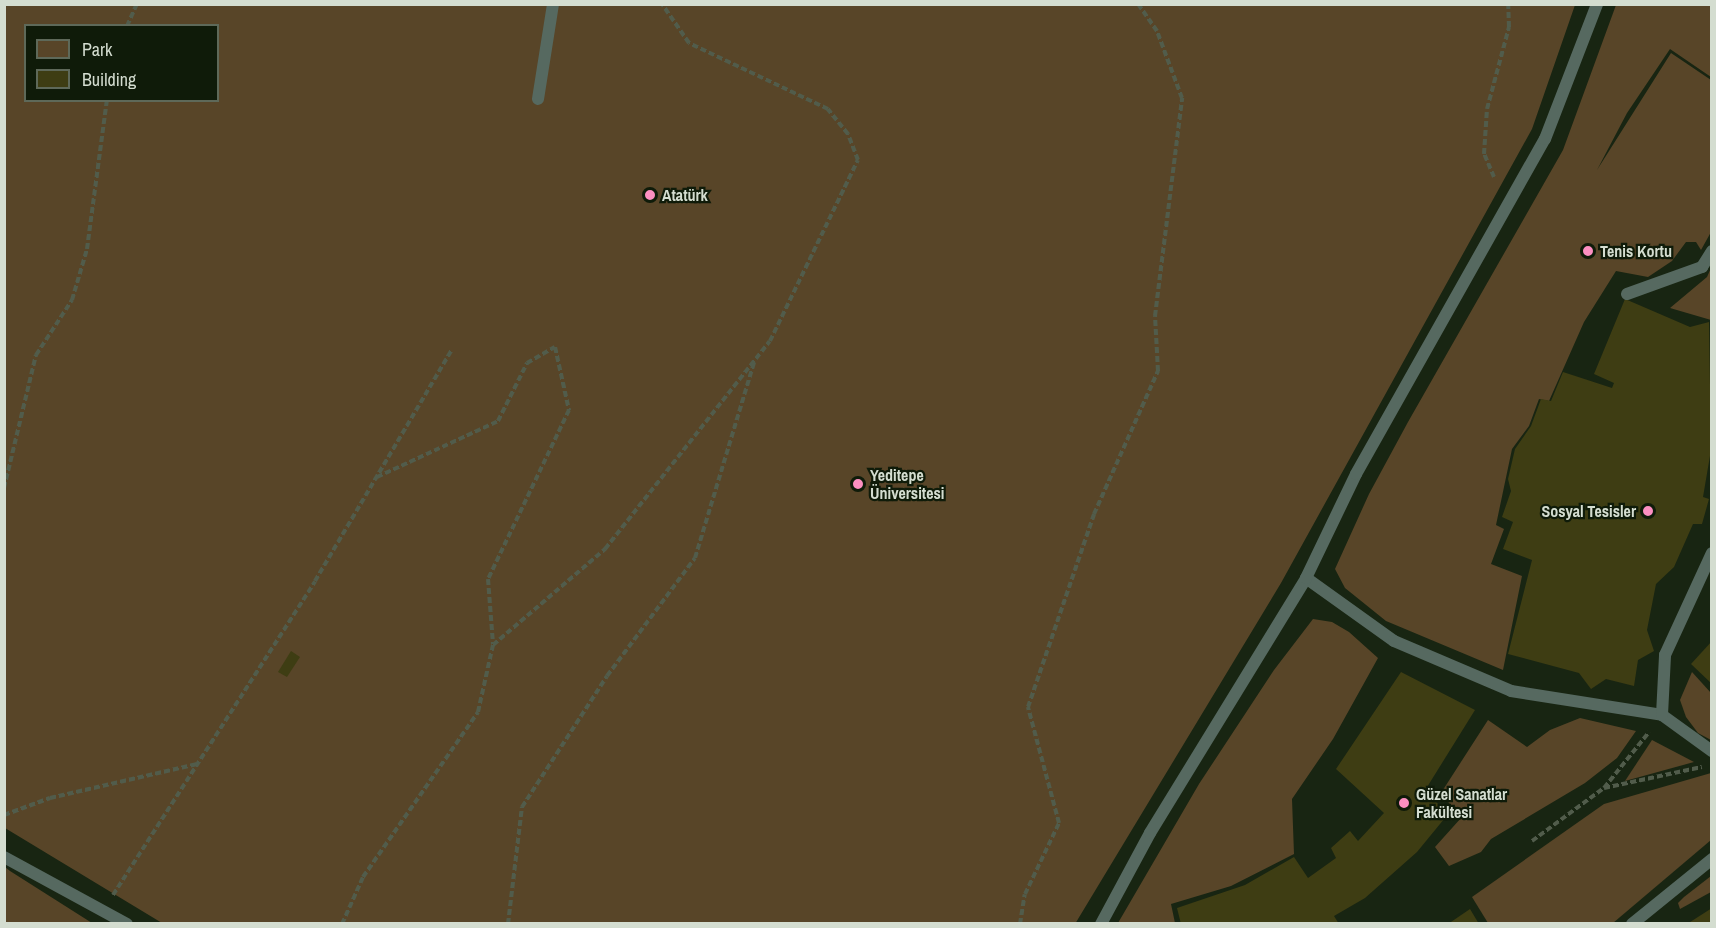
<!DOCTYPE html>
<html>
<head>
<meta charset="utf-8">
<style>
	body { margin:0 }
	#map { position:relative; width:1716px; height:928px; overflow:hidden; background:#182512; font-family:"Archivo Narrow",sans-serif }
	div>[style] { position:absolute }
	.green>* { inset:0; background:#584528 }
	.building>* { inset:0; background:#3e3d13 }
	.path>* { height:4px; margin-top:-2px; transform-origin:0; background:repeating-linear-gradient(90deg,#515c4b 0 6px,transparent 0 9px) }
	.service>* { height:12px; margin:-6px; padding:0 6px; transform-origin:6px; border-radius:6px; background:#566960 }
	.dots>* { width:16px; height:16px; translate:-50% -50%; box-sizing:border-box; border:3px solid #0f1b09; border-radius:50% }
	span { translate:-50% -50%; white-space:nowrap; text-align:center; line-height:1.15; -webkit-text-stroke:4.5px #0f1b09; paint-order:stroke }
	.poi-label { font-size:16px; color:#d4ddd0; font-weight:700 }
	.left { translate:0 -50%; text-align:left }
	.right { translate:-100% -50%; text-align:right }
	.frame { position:absolute; inset:0; border:6px solid #d4ddd0; pointer-events:none }
	.legend { position:absolute; left:24px; top:24px; width:195px; height:78px; box-sizing:border-box; background:#0f1b09; border:2px solid #5e6959; margin:0; padding:8px 10px; list-style:none; font-size:18px; color:#d4ddd0 }
	.legend li { display:flex; align-items:center; gap:12px; height:30px }
	.legend b { width:30px; border:2px solid #5e6959 }
</style>
</head>
<body>
<div id="map">
	<div class="green">
		<div style="clip-path:polygon(evenodd,4px 5px,1575px 5px,1532px 129px,1281px 583px,1075px 924px,162px 923px,5px 828px,4px 5px,26px 26px,218px 26px,218px 100px,26px 100px,26px 26px)"></div>
		<div style="clip-path:polygon(1616px 5px,1711px 5px,1711px 77px,1670px 49px,1627px 113px,1597px 170px,1671px 53px,1711px 80px,1711px 232px,1701px 250px,1696px 242px,1686px 242px,1672px 261px,1648px 277px,1616px 271px,1584px 322px,1549px 401px,1539px 399px,1529px 426px,1512px 449px,1496px 525px,1504px 529px,1491px 564px,1522px 576px,1503px 670px,1386px 621px,1345px 588px,1335px 569px,1369px 494px,1408px 422px,1563px 150px)"></div>
		<div style="clip-path:polygon(1711px 268px,1711px 320px,1670px 308px,1707px 277px)"></div>
		<div style="clip-path:polygon(1313px 619px,1332px 622px,1349px 632px,1378px 658px,1333px 739px,1292px 799px,1294px 854px,1231px 886px,1171px 904px,1175px 923px,1118px 923px,1199px 784px,1274px 670px)"></div>
		<div style="clip-path:polygon(1692px 672px,1711px 693px,1711px 740px,1698px 733px,1686px 717px,1680px 700px)"></div>
		<div style="clip-path:polygon(1580px 718px,1636px 731px,1617px 758px,1585px 783px,1491px 839px,1481px 852px,1449px 866px,1435px 847px,1461px 818px,1441px 793px,1488px 720px,1527px 747px,1550px 730px)"></div>
		<div style="clip-path:polygon(1652px 740px,1694px 762px,1625px 781px)"></div>
		<div style="clip-path:polygon(1711px 773px,1711px 840px,1613px 923px,1488px 923px,1472px 897px,1604px 804px)"></div>
		<div style="clip-path:polygon(5px 867px,10px 871px,92px 923px,5px 923px)"></div>
		<div style="clip-path:polygon(1711px 876px,1711px 892px,1680px 909px,1678px 903px,1684px 897px)"></div>
	</div>
	<div class="building">
		<div style="clip-path:polygon(1625px 299px,1690px 327px,1709px 322px,1711px 450px,1703px 497px,1709px 499px,1702px 524px,1693px 524px,1674px 567px,1656px 584px,1647px 630px,1654px 651px,1638px 660px,1634px 686px,1606px 679px,1591px 689px,1579px 673px,1508px 654px,1532px 560px,1503px 549px,1513px 522px,1502px 517px,1511px 491px,1508px 479px,1515px 449px,1531px 426px,1541px 399px,1551px 401px,1563px 372px,1612px 388px,1614px 383px,1594px 374px)"></div>
		<div style="clip-path:polygon(1712px 641px,1712px 684px,1691px 664px)"></div>
		<div style="clip-path:polygon(291px 651px,300px 657px,287px 677px,278px 672px)"></div>
		<div style="clip-path:polygon(1401px 672px,1475px 710px,1424px 792px,1449px 813px,1417px 852px,1365px 898px,1334px 916px,1339px 924px,1181px 924px,1177px 908px,1245px 885px,1294px 857px,1308px 878px,1336px 858px,1331px 848px,1350px 831px,1358px 841px,1384px 813px,1336px 769px)"></div>
		<div style="clip-path:polygon(1712px 908px,1712px 924px,1687px 924px)"></div>
		<div style="clip-path:polygon(1470px 909px,1479px 924px,1448px 924px)"></div>
	</div>
	<div class="path">
		<div style="left:127px;top:26px;width:24px;rotate:-66deg"></div>
		<div style="left:1494px;top:177px;width:25px;rotate:-113deg"></div>
		<div style="left:1484px;top:154px;width:45px;rotate:-86.2deg"></div>
		<div style="left:1487px;top:109px;width:85px;rotate:-75deg"></div>
		<div style="left:1509px;top:27px;width:23px;rotate:-92deg"></div>
		<div style="left:377px;top:477px;width:133px;rotate:-24.8deg"></div>
		<div style="left:498px;top:421px;width:65px;rotate:-63.4deg"></div>
		<div style="left:527px;top:363px;width:32px;rotate:-30deg"></div>
		<div style="left:555px;top:347px;width:65px;rotate:77.5deg"></div>
		<div style="left:569px;top:410px;width:187px;rotate:115.6deg"></div>
		<div style="left:488px;top:579px;width:65px;rotate:85.6deg"></div>
		<div style="left:4px;top:488px;width:137px;rotate:-76.5deg"></div>
		<div style="left:36px;top:355px;width:66px;rotate:-56.8deg"></div>
		<div style="left:72px;top:300px;width:53px;rotate:-73.6deg"></div>
		<div style="left:87px;top:249px;width:150px;rotate:-82.4deg"></div>
		<div style="left:1604px;top:788px;width:100px;rotate:-12.1deg"></div>
		<div style="left:4px;top:815px;width:49px;rotate:-20.3deg"></div>
		<div style="left:50px;top:798px;width:151px;rotate:-13deg"></div>
		<div style="left:1532px;top:841px;width:89px;rotate:-36.4deg"></div>
		<div style="left:1604px;top:788px;width:72px;rotate:-51.2deg"></div>
		<div style="left:113px;top:895px;width:373px;rotate:-57.2deg"></div>
		<div style="left:315px;top:581px;width:269px;rotate:-59.4deg"></div>
		<div style="left:342px;top:924px;width:51px;rotate:-65.9deg"></div>
		<div style="left:363px;top:877px;width:201px;rotate:-55.1deg"></div>
		<div style="left:478px;top:712px;width:69px;rotate:-77.4deg"></div>
		<div style="left:493px;top:645px;width:148px;rotate:-40.6deg"></div>
		<div style="left:605px;top:549px;width:265px;rotate:-51.6deg"></div>
		<div style="left:770px;top:341px;width:201px;rotate:-64.1deg"></div>
		<div style="left:858px;top:160px;width:28px;rotate:-111deg"></div>
		<div style="left:848px;top:134px;width:32px;rotate:-129deg"></div>
		<div style="left:828px;top:109px;width:154px;rotate:-154.6deg"></div>
		<div style="left:689px;top:43px;width:47px;rotate:-124.7deg"></div>
		<div style="left:508px;top:924px;width:118px;rotate:-83.2deg"></div>
		<div style="left:522px;top:807px;width:156px;rotate:-57deg"></div>
		<div style="left:607px;top:676px;width:147px;rotate:-53.3deg"></div>
		<div style="left:695px;top:558px;width:205px;rotate:-73.2deg"></div>
		<div style="left:1020px;top:924px;width:30px;rotate:-81deg"></div>
		<div style="left:1025px;top:894px;width:79px;rotate:-64.4deg"></div>
		<div style="left:1059px;top:823px;width:120px;rotate:-105deg"></div>
		<div style="left:1028px;top:707px;width:204px;rotate:-71.1deg"></div>
		<div style="left:1094px;top:514px;width:157px;rotate:-65.9deg"></div>
		<div style="left:1158px;top:371px;width:55px;rotate:-93.1deg"></div>
		<div style="left:1155px;top:316px;width:220px;rotate:-82.9deg"></div>
		<div style="left:1182px;top:98px;width:72px;rotate:-110.5deg"></div>
		<div style="left:1157px;top:31px;width:33px;rotate:-125deg"></div>
	</div>
	<div class="service">
		<div style="left:538px;top:99px;width:96px;rotate:-81deg"></div>
		<div style="left:1627px;top:294px;width:80px;rotate:-19.8deg"></div>
		<div style="left:1702px;top:267px;width:19px;rotate:-58deg"></div>
		<div style="left:1306px;top:578px;width:108px;rotate:35.6deg"></div>
		<div style="left:1394px;top:641px;width:127px;rotate:23.1deg"></div>
		<div style="left:1511px;top:691px;width:153px;rotate:9deg"></div>
		<div style="left:1662px;top:715px;width:62px;rotate:35.8deg"></div>
		<div style="left:1662px;top:715px;width:60px;rotate:-87.1deg"></div>
		<div style="left:1665px;top:655px;width:112px;rotate:-65.3deg"></div>
		<div style="left:4px;top:857px;width:140px;rotate:28.6deg"></div>
		<div style="left:1101px;top:924px;width:103px;rotate:-61.7deg"></div>
		<div style="left:1150px;top:833px;width:299px;rotate:-58.5deg"></div>
		<div style="left:1306px;top:578px;width:115px;rotate:-64.3deg"></div>
		<div style="left:1356px;top:474px;width:385px;rotate:-60.6deg"></div>
		<div style="left:1545px;top:139px;width:145px;rotate:-68.9deg"></div>
		<div style="left:1632px;top:924px;width:103px;rotate:-39.1deg"></div>
	</div>
	<div class="dots">
		<div style="left:650px;top:195px;background:#fc8fc1"></div>
		<div style="left:1588px;top:251px;background:#fc8fc1"></div>
		<div style="left:858px;top:484px;background:#fc8fc1"></div>
		<div style="left:1648px;top:511px;background:#fc8fc1"></div>
		<div style="left:1404px;top:803px;background:#fc8fc1"></div>
	</div>
	<div class="poi-label">
		<span class="left" style="left:662px;top:195px">Atatürk</span>
		<span class="left" style="left:1600px;top:251px">Tenis Kortu</span>
		<span class="left" style="left:870px;top:484px">Yeditepe<br>Üniversitesi</span>
		<span class="right" style="left:1636px;top:511px">Sosyal Tesisler</span>
		<span class="left" style="left:1416px;top:803px">Güzel Sanatlar<br>Fakültesi</span>
	</div>
	<div class="frame"></div>
	<ul class="legend">
	<li><b style="height:16px;background:#584528"></b>Park</li>
	<li><b style="height:16px;background:#3e3d13"></b>Building</li>
	</ul>
</div>
</body>
</html>
